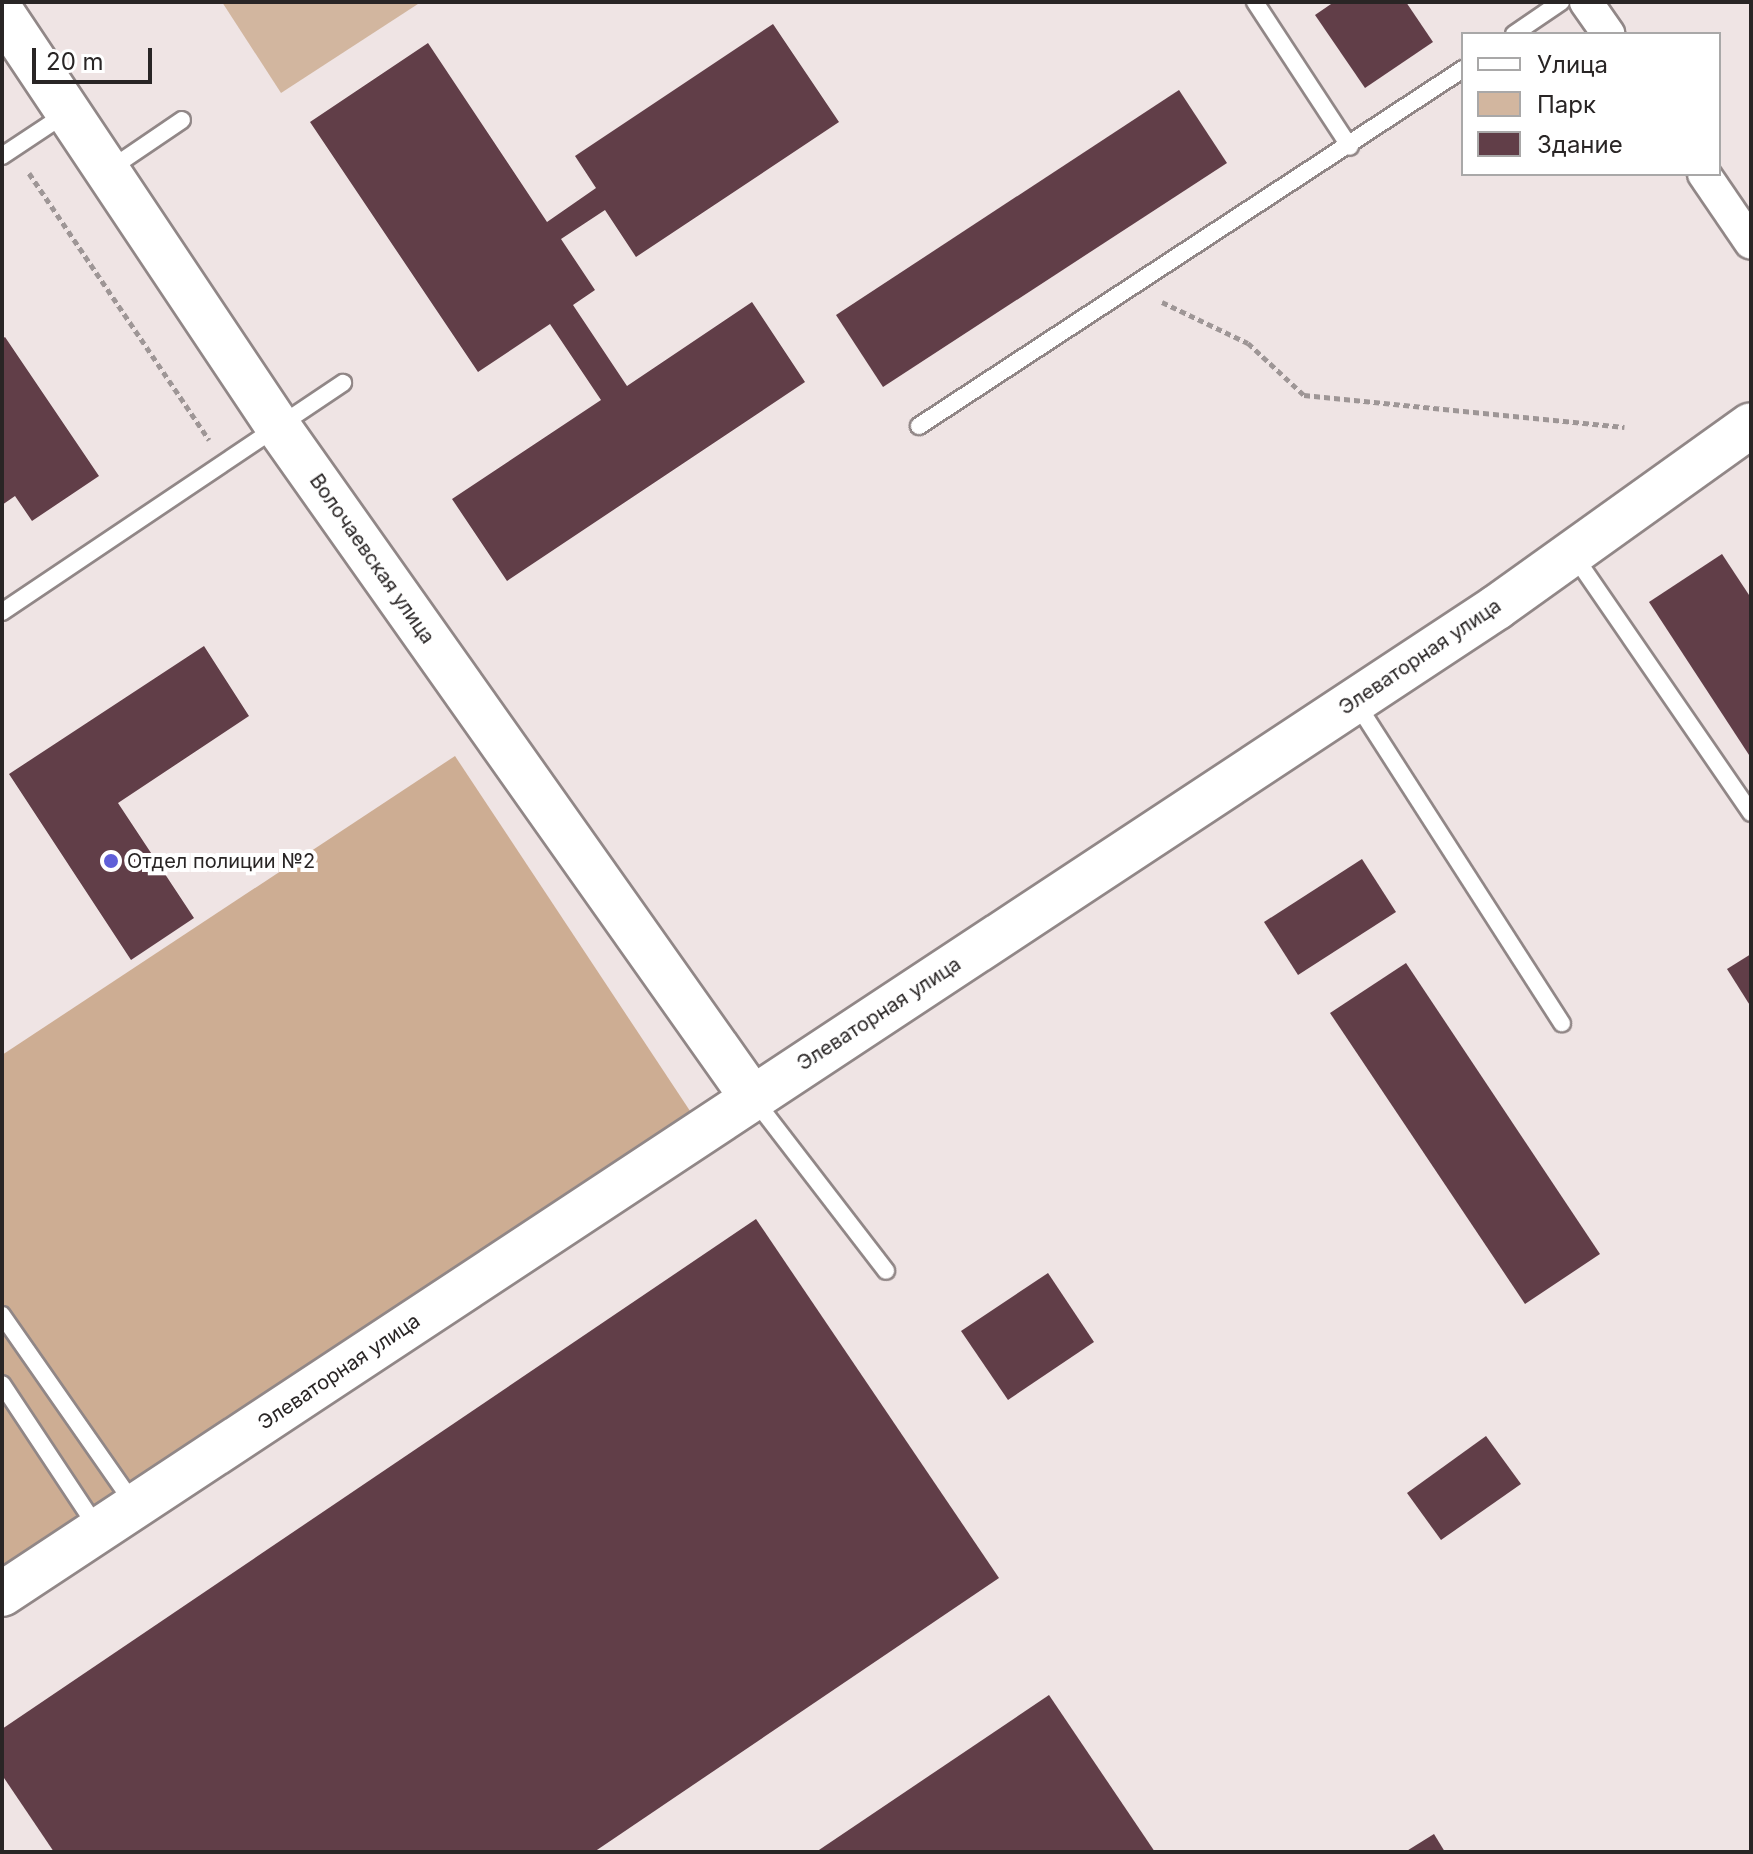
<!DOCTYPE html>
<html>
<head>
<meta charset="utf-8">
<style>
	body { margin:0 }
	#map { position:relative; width:1753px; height:1854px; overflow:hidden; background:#efe4e4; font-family:Inter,sans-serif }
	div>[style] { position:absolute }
	.green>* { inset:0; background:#d2b69f }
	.forest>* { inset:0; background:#cdad93 }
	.building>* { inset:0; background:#613e48 }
	.path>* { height:5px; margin-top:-2.5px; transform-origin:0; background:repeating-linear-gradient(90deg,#9e9696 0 6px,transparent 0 10px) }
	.roads { filter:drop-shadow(2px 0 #918787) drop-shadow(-2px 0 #918787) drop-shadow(0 2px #918787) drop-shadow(0 -2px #918787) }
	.lane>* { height:16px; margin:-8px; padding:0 8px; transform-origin:8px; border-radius:8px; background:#fff }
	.street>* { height:32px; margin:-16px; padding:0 16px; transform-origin:16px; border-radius:16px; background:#fff }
	.secondary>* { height:44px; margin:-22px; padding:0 22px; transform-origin:22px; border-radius:22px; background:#fff }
	.primary>* { height:44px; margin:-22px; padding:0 22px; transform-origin:22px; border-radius:22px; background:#fff }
	.dots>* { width:22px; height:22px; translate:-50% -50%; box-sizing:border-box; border:4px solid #fff; border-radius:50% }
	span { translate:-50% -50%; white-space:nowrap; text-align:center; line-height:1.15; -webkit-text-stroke:8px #fff; paint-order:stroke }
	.street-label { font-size:20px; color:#292525 }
	.poi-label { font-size:20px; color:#292525 }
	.left { translate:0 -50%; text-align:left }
	.frame { position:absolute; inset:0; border:4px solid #292525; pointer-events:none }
	.legend { position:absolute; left:1461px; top:32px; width:260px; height:144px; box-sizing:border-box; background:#fff; border:2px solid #a9a8a8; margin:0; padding:10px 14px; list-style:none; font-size:24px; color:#292525 }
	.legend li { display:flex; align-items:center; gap:16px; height:40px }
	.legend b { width:40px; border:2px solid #a9a8a8 }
	.scale { position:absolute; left:32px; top:48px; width:120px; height:36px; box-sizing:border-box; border:4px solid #292525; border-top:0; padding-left:10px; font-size:24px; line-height:28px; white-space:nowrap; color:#292525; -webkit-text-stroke:6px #fff; paint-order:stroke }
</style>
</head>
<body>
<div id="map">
	<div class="green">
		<div style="clip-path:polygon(222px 2px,421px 2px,281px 93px)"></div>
	</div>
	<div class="forest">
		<div style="clip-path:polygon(455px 756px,696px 1120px,2px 1580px,2px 1055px)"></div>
	</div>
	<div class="building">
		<div style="clip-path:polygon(1334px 2px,1406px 2px,1433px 42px,1365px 88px,1315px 15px)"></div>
		<div style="clip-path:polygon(773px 24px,839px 122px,636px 257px,605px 210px,561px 239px,595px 290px,573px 305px,627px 386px,752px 302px,805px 382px,507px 581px,452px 499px,601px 400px,550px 324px,478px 372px,310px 122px,428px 43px,547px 222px,596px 188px,575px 156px)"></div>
		<div style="clip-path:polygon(1179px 90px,1227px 163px,883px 387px,836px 315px)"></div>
		<div style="clip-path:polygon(5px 337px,99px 476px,32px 521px,15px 496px,2px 505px,2px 339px)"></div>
		<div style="clip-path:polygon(1722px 554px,1751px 598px,1751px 758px,1649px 602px)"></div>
		<div style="clip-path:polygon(204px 646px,249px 716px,118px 803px,194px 918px,131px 960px,9px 774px)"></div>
		<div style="clip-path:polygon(1362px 859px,1396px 912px,1298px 975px,1264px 922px)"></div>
		<div style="clip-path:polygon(1751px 954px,1751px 1007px,1727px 969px)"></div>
		<div style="clip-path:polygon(1406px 963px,1600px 1254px,1525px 1304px,1330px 1013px)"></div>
		<div style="clip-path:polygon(756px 1219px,999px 1578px,594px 1852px,54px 1852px,2px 1775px,2px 1729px)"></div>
		<div style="clip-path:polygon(1048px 1273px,1094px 1342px,1008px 1400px,961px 1331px)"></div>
		<div style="clip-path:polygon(1486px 1436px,1521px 1484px,1441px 1540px,1407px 1493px)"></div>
		<div style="clip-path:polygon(1049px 1695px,1155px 1852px,816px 1852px)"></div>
		<div style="clip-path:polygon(1434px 1834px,1445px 1852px,1405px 1852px)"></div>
	</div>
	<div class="path">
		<div style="left:29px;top:173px;width:322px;rotate:56deg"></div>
		<div style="left:1162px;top:302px;width:95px;rotate:25.5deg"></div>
		<div style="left:1248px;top:343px;width:76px;rotate:42.9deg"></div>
		<div style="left:1304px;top:395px;width:322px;rotate:5.7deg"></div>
	</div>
	<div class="roads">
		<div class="lane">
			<div style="left:1255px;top:2px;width:173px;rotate:56.8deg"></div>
			<div style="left:1514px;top:34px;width:57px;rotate:-34.2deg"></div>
			<div style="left:2px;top:156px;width:78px;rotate:-33.5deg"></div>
			<div style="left:110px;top:169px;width:87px;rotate:-34.2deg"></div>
			<div style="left:919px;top:426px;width:651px;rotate:-33.27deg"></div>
			<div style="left:1573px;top:554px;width:314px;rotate:55.5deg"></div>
			<div style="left:2px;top:612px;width:411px;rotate:-33.9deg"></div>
			<div style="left:1355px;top:701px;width:383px;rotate:57.3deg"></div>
			<div style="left:753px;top:1098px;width:218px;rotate:52.4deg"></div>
			<div style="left:2px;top:1315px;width:231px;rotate:55.1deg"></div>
			<div style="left:2px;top:1384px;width:174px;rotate:56.5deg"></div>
		</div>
		<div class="street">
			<div style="left:1586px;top:2px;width:39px;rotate:55deg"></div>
			<div style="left:1704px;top:174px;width:83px;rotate:55.7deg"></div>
		</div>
		<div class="secondary">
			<div style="left:2px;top:13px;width:495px;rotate:56.3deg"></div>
			<div style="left:277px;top:425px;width:823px;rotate:54.75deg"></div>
		</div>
		<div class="primary">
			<div style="left:2px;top:1594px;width:1791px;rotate:-33.43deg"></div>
			<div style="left:1497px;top:607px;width:312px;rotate:-35.6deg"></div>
		</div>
	</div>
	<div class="dots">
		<div style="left:111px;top:861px;background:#605fd8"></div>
	</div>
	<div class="street-label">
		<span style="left:372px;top:559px;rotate:55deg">Волочаевская улица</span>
		<span style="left:1420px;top:657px;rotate:-34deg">Элеваторная улица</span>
		<span style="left:879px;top:1014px;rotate:-33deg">Элеваторная улица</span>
		<span style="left:339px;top:1372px;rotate:-34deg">Элеваторная улица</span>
	</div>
	<div class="poi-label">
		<span class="left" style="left:127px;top:861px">Отдел полиции №2</span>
	</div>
	<div class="frame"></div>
	<ul class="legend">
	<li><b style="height:10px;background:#fff"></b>Улица</li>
	<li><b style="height:22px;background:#d2b69f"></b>Парк</li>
	<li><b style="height:22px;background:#613e48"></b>Здание</li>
	</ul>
	<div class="scale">20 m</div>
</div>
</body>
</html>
